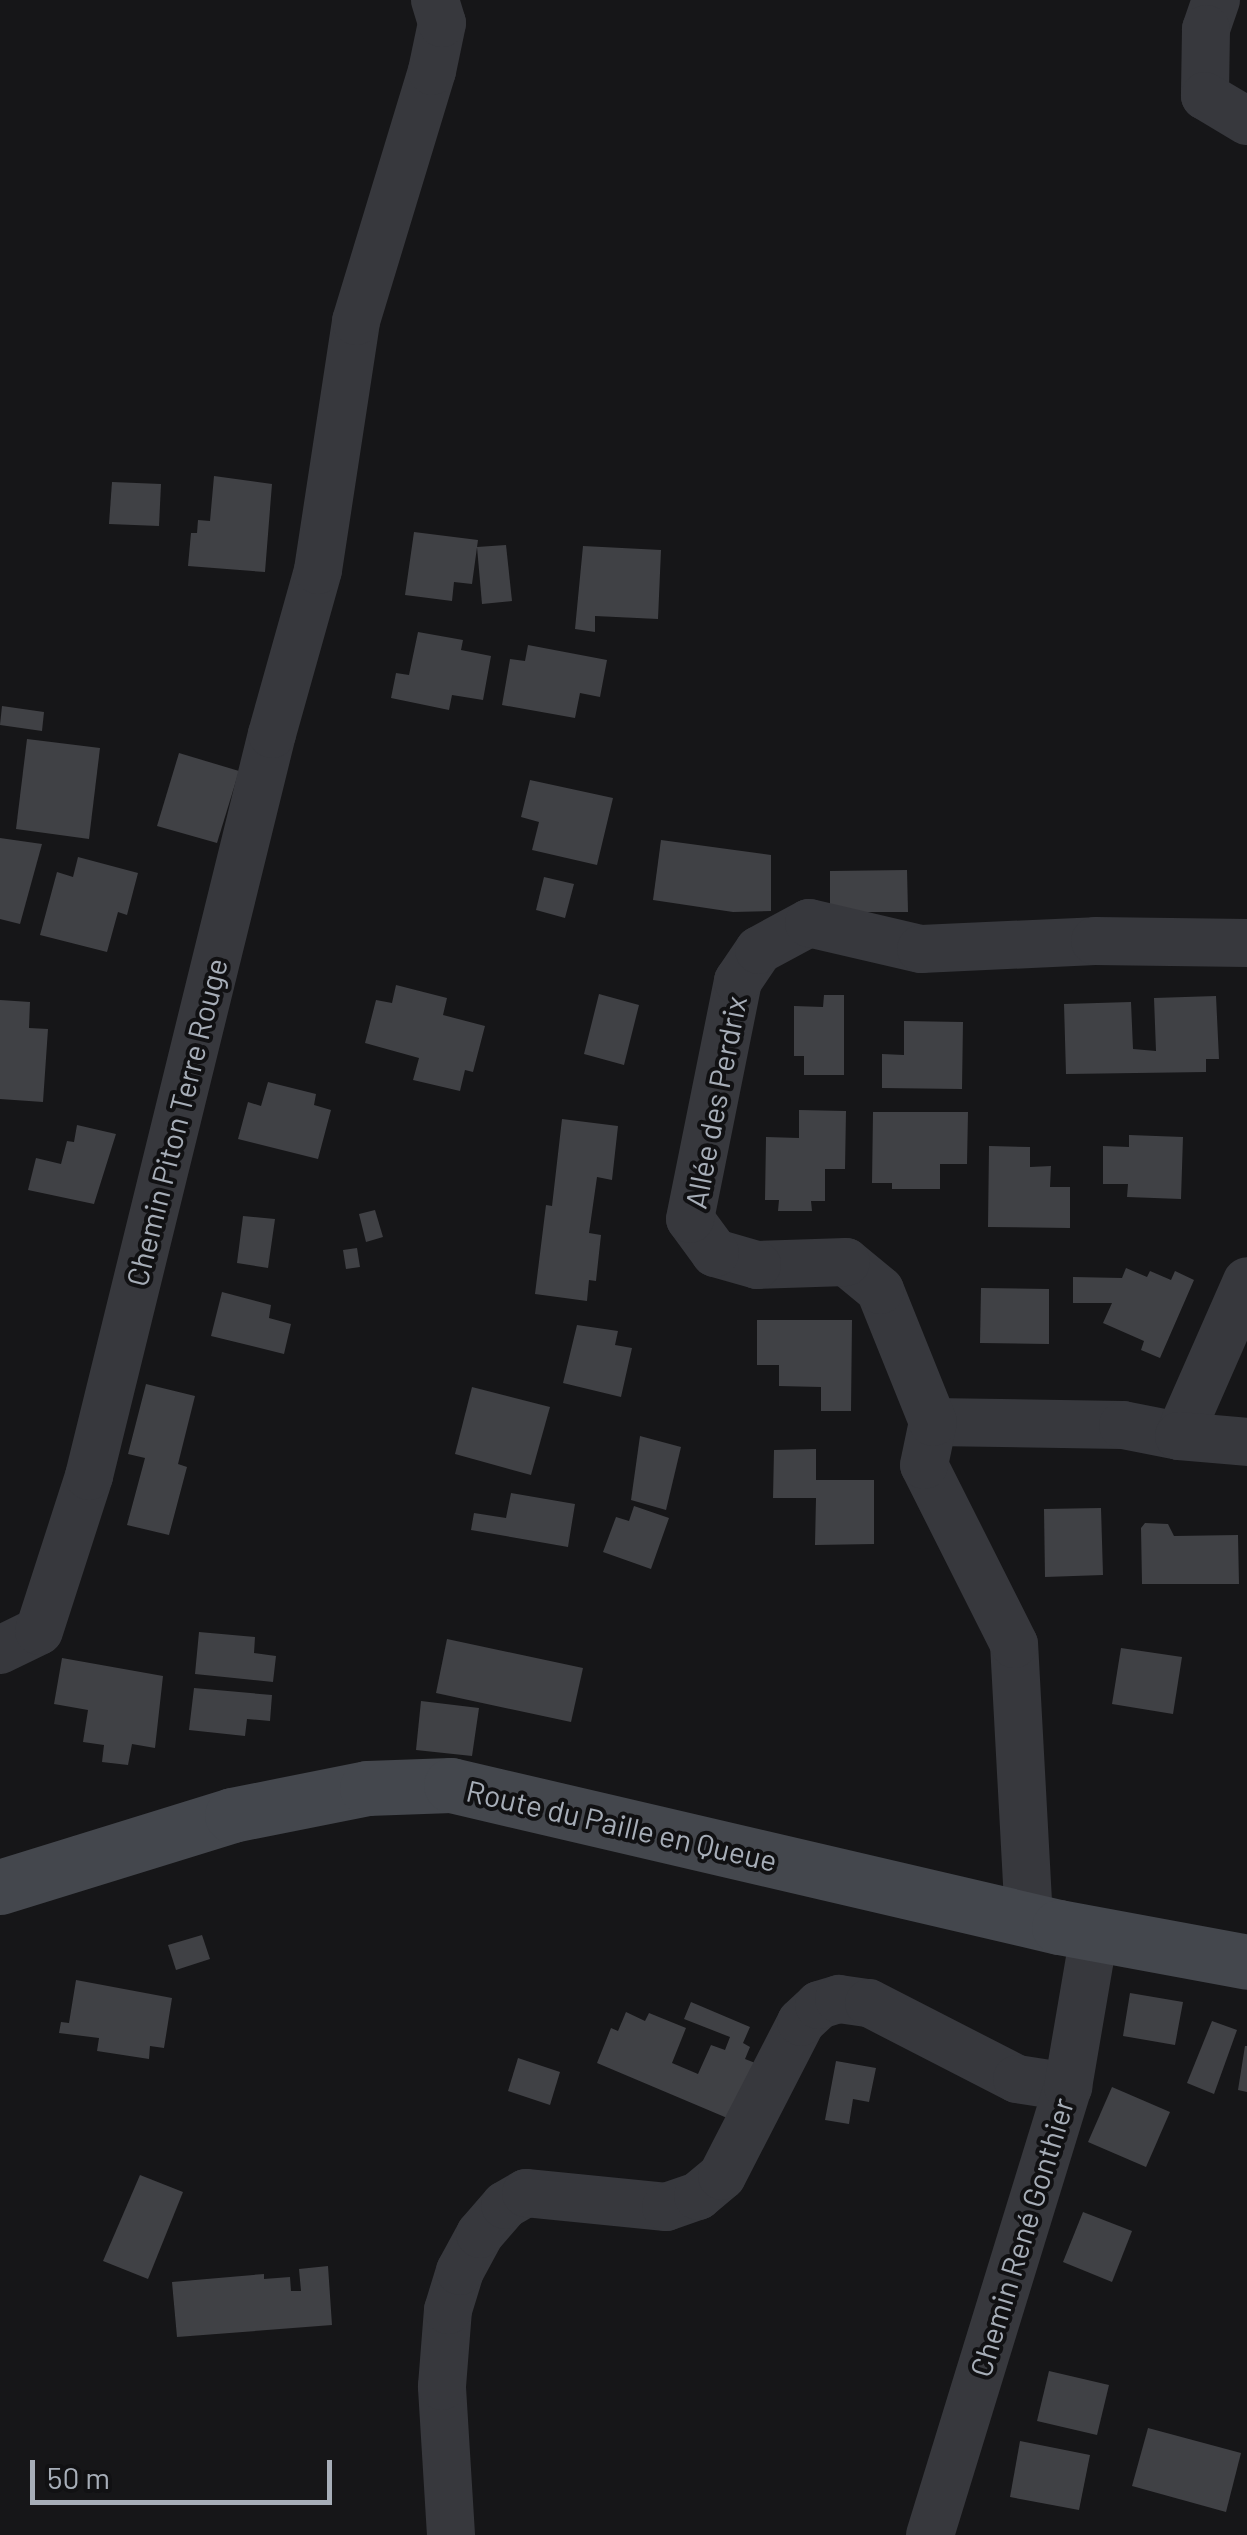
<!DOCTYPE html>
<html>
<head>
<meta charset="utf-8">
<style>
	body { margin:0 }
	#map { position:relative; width:1247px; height:2535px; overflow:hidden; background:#161618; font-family:Barlow,sans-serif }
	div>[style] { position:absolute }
	.building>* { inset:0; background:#404145 }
	.street>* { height:48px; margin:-24px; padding:0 24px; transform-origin:24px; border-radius:24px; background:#37383d }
	.secondary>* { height:55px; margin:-27.5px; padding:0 27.5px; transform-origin:27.5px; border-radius:27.5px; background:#44474d }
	span { translate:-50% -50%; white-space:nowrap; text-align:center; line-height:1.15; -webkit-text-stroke:8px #111113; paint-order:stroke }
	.street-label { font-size:30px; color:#a7aeb8 }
	.scale { position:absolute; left:30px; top:2460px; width:302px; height:45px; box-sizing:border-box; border:5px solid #a7aeb8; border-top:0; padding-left:12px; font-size:30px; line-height:35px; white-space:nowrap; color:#a7aeb8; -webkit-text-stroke:8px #111113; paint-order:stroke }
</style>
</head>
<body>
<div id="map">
	<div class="building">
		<div style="clip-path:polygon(214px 476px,272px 484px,265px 572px,188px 566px,191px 533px,197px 533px,198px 520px,210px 521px)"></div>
		<div style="clip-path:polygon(112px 482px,161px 484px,159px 526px,109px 524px)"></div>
		<div style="clip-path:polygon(414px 532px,478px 540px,472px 584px,454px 582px,452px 601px,405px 595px)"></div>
		<div style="clip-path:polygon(506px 545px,512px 601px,482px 604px,477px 547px)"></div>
		<div style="clip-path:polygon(583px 546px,661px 550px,658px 619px,595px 616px,595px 632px,575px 629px)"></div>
		<div style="clip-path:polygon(418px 632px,463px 640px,461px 650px,491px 656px,483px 700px,452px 695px,449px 710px,391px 698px,396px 673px,409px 675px)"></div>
		<div style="clip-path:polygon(528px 645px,607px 660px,600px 697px,580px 693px,575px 718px,502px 705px,510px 659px,525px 661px)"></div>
		<div style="clip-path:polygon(2px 706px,44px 712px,42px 731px,0 725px)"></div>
		<div style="clip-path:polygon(27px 739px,100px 748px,89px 839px,16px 829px)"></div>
		<div style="clip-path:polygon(179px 753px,239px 771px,217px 843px,157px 826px)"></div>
		<div style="clip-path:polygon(530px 780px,613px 798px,597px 865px,532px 850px,539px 822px,521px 817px)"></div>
		<div style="clip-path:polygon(0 838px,42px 844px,20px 924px,0 919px)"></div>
		<div style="clip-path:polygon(661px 840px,771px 855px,771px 911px,733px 912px,653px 900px)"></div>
		<div style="clip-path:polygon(78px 857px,138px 873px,127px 915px,118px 912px,107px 952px,40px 935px,57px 872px,73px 877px)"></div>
		<div style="clip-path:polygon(907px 870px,908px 912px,830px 912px,830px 871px)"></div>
		<div style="clip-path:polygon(544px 877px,574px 884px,565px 918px,536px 910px)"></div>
		<div style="clip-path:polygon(396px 985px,447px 998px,443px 1015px,485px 1026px,473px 1072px,465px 1070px,460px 1091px,413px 1080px,419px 1058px,365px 1043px,376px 1000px,392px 1003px)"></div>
		<div style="clip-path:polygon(599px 994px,639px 1005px,624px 1065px,584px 1054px)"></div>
		<div style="clip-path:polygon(824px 995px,844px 995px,844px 1075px,804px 1075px,804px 1056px,794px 1056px,794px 1006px,823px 1007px)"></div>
		<div style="clip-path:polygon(1216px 996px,1219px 1059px,1206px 1059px,1206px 1072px,1066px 1074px,1064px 1004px,1131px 1002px,1133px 1049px,1156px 1051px,1154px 998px)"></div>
		<div style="clip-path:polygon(0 1000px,30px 1002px,29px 1028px,48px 1029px,43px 1102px,0 1099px)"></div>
		<div style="clip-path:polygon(904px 1021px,963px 1022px,962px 1089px,882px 1088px,882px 1054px,904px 1055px)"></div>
		<div style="clip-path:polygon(268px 1082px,316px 1094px,314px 1105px,331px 1110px,318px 1159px,238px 1139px,248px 1102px,261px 1106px)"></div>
		<div style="clip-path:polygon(799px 1110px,846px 1111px,845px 1169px,825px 1169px,825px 1201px,811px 1201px,812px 1211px,778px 1211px,779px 1200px,765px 1200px,766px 1137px,799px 1138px)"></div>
		<div style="clip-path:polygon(873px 1112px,968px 1112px,967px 1164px,940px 1164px,940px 1189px,892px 1189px,892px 1183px,872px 1183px)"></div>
		<div style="clip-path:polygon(562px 1119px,618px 1126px,612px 1180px,597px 1177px,589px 1233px,601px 1235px,596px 1281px,589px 1280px,587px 1301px,535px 1294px,546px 1205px,552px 1206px)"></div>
		<div style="clip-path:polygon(77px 1125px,116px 1134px,94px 1204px,28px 1190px,36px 1158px,61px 1164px,67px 1141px,74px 1142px)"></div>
		<div style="clip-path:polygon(1129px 1135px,1183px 1137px,1181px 1199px,1127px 1197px,1128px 1184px,1103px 1184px,1103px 1146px,1129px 1147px)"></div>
		<div style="clip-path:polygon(989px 1146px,1030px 1147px,1030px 1167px,1051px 1166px,1050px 1187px,1070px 1187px,1070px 1228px,988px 1227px)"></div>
		<div style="clip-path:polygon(375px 1210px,383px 1237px,366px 1242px,359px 1214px)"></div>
		<div style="clip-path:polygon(243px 1216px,275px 1219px,268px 1268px,237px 1263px)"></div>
		<div style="clip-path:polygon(357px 1248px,360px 1267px,346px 1269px,343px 1250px)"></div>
		<div style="clip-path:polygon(1126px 1268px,1147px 1277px,1150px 1271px,1171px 1280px,1175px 1271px,1194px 1280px,1160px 1358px,1141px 1350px,1144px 1341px,1103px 1323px,1112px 1303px,1073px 1303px,1073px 1277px,1122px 1278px)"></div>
		<div style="clip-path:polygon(981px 1288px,1049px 1289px,1049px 1344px,980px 1343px)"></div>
		<div style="clip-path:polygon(222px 1292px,271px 1305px,269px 1318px,291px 1324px,284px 1354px,211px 1336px)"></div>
		<div style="clip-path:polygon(757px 1320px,852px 1320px,851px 1411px,821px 1411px,821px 1387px,779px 1386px,779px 1365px,757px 1365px)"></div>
		<div style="clip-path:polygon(577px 1325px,618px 1331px,615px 1345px,632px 1348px,621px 1397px,563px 1383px)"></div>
		<div style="clip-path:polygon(146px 1384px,195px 1396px,178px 1464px,187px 1467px,169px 1535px,127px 1525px,145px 1458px,128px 1454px)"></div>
		<div style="clip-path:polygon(472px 1387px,550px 1407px,531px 1475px,455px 1454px)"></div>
		<div style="clip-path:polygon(640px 1436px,681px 1447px,666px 1510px,631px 1500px)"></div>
		<div style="clip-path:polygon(816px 1449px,816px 1480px,874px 1480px,874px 1544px,815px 1545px,816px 1498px,773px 1498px,774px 1450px)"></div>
		<div style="clip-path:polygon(511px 1493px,575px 1504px,568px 1547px,471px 1530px,474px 1513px,506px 1518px)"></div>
		<div style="clip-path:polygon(634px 1506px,669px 1518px,651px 1569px,603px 1552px,616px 1517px,629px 1521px)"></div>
		<div style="clip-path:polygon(1101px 1508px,1103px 1575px,1045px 1577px,1044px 1509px)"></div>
		<div style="clip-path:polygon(1145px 1523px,1168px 1524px,1174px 1536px,1238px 1535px,1239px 1584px,1142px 1584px,1141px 1528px)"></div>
		<div style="clip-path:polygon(199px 1632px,255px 1637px,254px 1653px,276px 1656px,273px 1682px,195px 1674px)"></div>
		<div style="clip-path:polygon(447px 1639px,583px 1668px,571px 1722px,436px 1693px)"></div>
		<div style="clip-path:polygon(1121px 1648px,1182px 1657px,1173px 1714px,1112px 1704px)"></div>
		<div style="clip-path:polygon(62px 1658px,163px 1676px,155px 1748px,132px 1744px,128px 1765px,102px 1762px,104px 1745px,83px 1742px,88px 1710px,54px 1704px)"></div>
		<div style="clip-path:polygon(194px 1688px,272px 1695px,270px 1721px,247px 1719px,245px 1736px,189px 1730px)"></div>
		<div style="clip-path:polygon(421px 1701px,479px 1708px,472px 1756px,416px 1750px)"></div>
		<div style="clip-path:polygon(202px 1935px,210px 1959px,176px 1970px,168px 1945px)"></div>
		<div style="clip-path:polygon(76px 1980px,172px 1998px,164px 2048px,150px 2046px,149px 2059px,97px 2051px,99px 2038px,59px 2033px,61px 2022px,69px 2023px)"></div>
		<div style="clip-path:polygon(1130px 1993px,1183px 2002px,1175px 2045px,1123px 2036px)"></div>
		<div style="clip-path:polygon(691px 2002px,750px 2027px,743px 2043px,750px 2047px,745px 2059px,763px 2066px,739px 2123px,597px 2063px,611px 2028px,618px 2031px,626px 2012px,645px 2021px,649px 2013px,686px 2028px,672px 2063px,698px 2074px,711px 2045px,725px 2050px,730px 2037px,684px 2019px)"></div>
		<div style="clip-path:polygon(1212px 2021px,1237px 2030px,1214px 2094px,1187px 2083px)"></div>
		<div style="clip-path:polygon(1245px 2046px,1247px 2046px,1247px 2092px,1238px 2090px)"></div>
		<div style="clip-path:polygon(518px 2058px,560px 2072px,550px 2105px,508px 2091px)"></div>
		<div style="clip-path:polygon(836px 2061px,876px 2068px,869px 2102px,853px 2099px,849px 2124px,825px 2120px)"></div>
		<div style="clip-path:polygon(1112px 2087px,1170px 2112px,1146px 2167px,1088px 2142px)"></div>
		<div style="clip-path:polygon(140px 2175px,183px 2192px,148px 2279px,103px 2261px)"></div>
		<div style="clip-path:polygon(1083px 2212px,1132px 2231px,1112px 2282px,1063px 2262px)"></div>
		<div style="clip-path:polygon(328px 2266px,332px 2325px,177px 2337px,172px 2282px,264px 2274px,264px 2279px,290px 2277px,291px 2291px,301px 2291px,299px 2269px)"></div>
		<div style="clip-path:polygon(1049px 2371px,1109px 2385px,1097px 2435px,1037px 2421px)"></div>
		<div style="clip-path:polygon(1148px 2428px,1241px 2453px,1226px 2512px,1132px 2486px)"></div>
		<div style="clip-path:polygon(1020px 2441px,1090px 2455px,1079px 2510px,1010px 2497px)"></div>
	</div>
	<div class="street">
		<div style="left:1216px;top:0;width:31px;rotate:109deg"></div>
		<div style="left:1206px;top:29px;width:67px;rotate:90.9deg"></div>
		<div style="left:1205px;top:96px;width:49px;rotate:30.8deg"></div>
		<div style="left:933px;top:1422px;width:190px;rotate:0.9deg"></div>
		<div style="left:1123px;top:1425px;width:57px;rotate:11.1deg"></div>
		<div style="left:1179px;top:1436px;width:169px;rotate:-66.3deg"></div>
		<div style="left:1179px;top:1436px;width:68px;rotate:5deg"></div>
		<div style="left:0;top:1650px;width:43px;rotate:-26deg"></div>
		<div style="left:39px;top:1631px;width:163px;rotate:-72.1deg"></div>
		<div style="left:89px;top:1476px;width:764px;rotate:-76.15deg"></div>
		<div style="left:272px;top:734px;width:170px;rotate:-74.3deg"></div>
		<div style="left:318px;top:570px;width:252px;rotate:-81.3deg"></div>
		<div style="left:356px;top:321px;width:261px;rotate:-73.1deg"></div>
		<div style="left:432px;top:71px;width:49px;rotate:-78.2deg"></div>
		<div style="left:442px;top:23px;width:24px;rotate:-107deg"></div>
		<div style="left:1029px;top:1920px;width:276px;rotate:-93.1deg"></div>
		<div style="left:1014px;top:1644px;width:200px;rotate:-116.7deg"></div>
		<div style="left:924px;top:1465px;width:44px;rotate:-78.2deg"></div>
		<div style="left:933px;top:1422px;width:142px;rotate:-111.9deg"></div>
		<div style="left:880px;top:1290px;width:44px;rotate:-140.5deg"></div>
		<div style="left:846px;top:1262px;width:89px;rotate:178.1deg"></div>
		<div style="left:757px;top:1265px;width:44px;rotate:-164.1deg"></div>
		<div style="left:715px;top:1253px;width:42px;rotate:-126.3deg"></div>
		<div style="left:690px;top:1219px;width:243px;rotate:-78.6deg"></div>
		<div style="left:738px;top:981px;width:37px;rotate:-56deg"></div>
		<div style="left:759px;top:950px;width:57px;rotate:-28.4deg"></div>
		<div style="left:809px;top:923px;width:115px;rotate:13.1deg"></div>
		<div style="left:921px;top:949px;width:174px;rotate:-2.6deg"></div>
		<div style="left:1095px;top:941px;width:152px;rotate:0.8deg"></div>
		<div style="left:451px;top:2535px;width:149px;rotate:-93.5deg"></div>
		<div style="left:442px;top:2386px;width:76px;rotate:-85.5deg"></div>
		<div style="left:448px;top:2310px;width:41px;rotate:-72.9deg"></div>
		<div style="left:460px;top:2271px;width:42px;rotate:-61.6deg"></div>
		<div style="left:480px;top:2234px;width:38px;rotate:-49deg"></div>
		<div style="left:505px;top:2205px;width:24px;rotate:-30deg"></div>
		<div style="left:526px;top:2193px;width:141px;rotate:5.7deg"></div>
		<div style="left:666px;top:2207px;width:34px;rotate:-19deg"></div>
		<div style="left:698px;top:2196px;width:31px;rotate:-40deg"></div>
		<div style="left:722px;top:2176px;width:173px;rotate:-62.8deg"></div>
		<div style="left:801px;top:2022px;width:25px;rotate:-43deg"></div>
		<div style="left:819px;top:2005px;width:21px;rotate:-17deg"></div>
		<div style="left:839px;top:1999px;width:30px;rotate:8deg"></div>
		<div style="left:869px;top:2003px;width:166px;rotate:27.2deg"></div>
		<div style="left:1017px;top:2079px;width:52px;rotate:8.9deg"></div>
		<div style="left:930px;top:2535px;width:469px;rotate:-72.9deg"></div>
		<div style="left:1068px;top:2087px;width:154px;rotate:-80.3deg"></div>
	</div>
	<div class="secondary">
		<div style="left:0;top:1887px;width:243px;rotate:-17.2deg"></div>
		<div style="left:232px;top:1815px;width:138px;rotate:-11.3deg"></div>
		<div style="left:367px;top:1788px;width:84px;rotate:-2deg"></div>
		<div style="left:451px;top:1785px;width:624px;rotate:13.15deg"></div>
		<div style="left:1059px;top:1927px;width:191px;rotate:10.5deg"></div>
	</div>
	<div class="street-label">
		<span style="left:715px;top:1102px;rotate:-79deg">Allée des Perdrix</span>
		<span style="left:176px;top:1122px;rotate:-76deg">Chemin Piton Terre Rouge</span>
		<span style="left:622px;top:1825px;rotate:13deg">Route du Paille en Queue</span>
		<span style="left:1021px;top:2237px;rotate:-73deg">Chemin René Gonthier</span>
	</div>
	<div class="scale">50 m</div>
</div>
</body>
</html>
